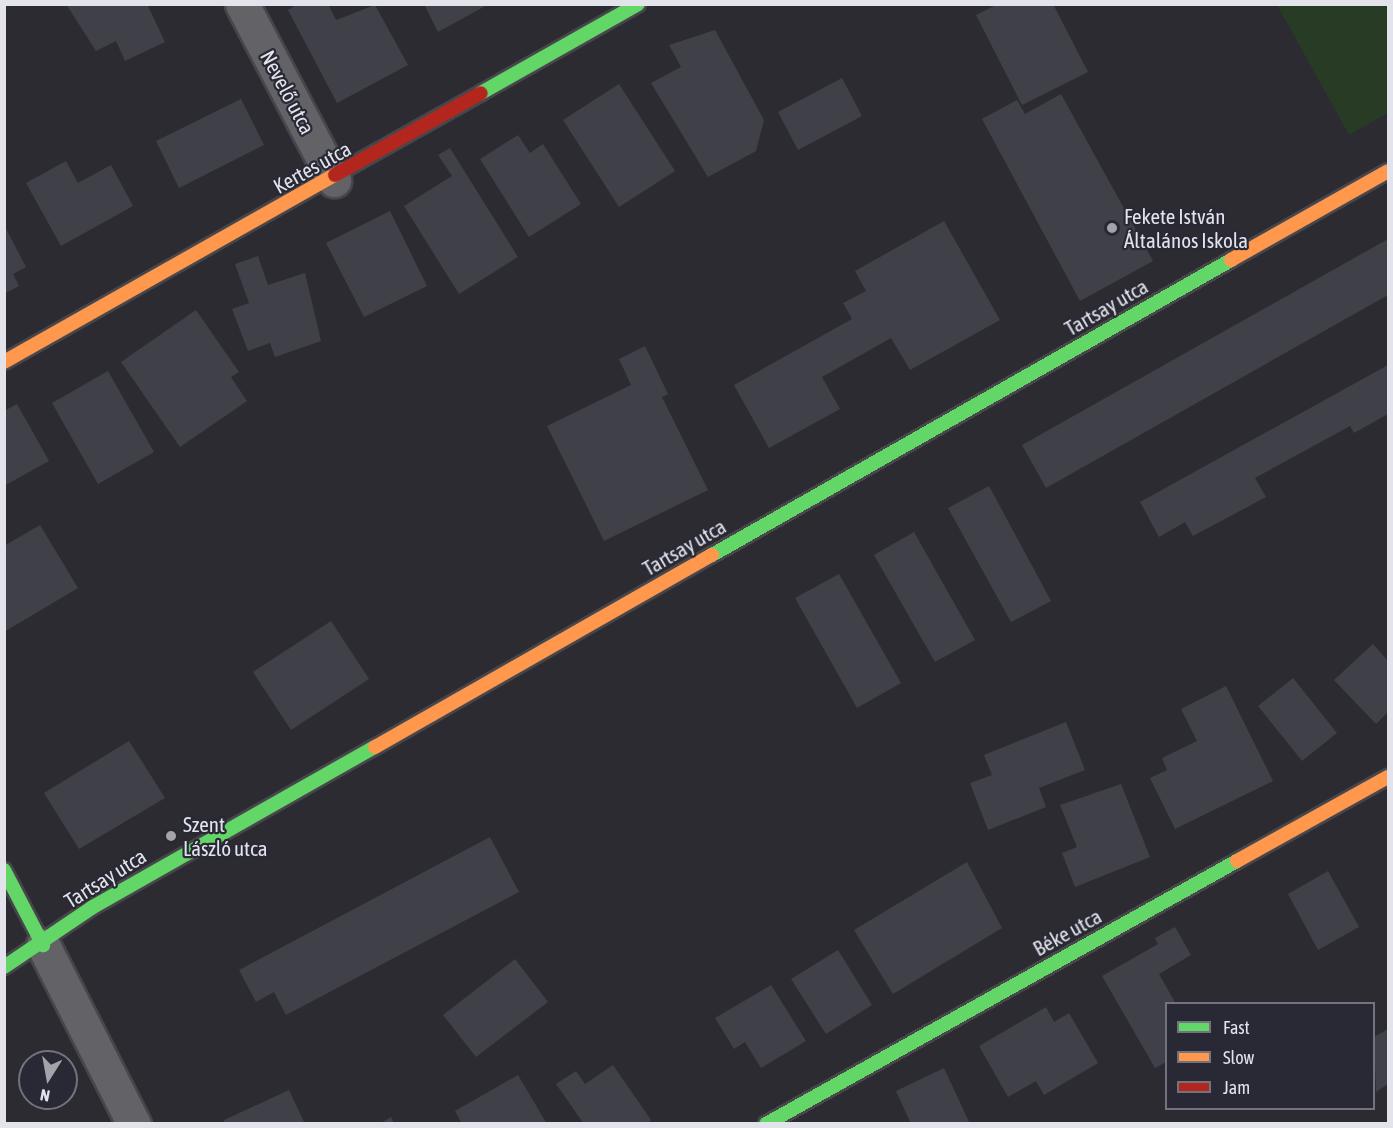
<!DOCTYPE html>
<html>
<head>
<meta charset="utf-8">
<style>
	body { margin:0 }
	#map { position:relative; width:1393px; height:1128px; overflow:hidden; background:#2b2b31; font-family:"Asap Condensed",sans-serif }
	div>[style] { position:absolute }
	.green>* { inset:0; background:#283b25 }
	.building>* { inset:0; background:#404049 }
	.roads { filter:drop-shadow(2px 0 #46464b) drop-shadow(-2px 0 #46464b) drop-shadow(0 2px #46464b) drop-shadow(0 -2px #46464b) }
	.street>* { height:33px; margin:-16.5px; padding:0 16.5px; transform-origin:16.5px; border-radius:16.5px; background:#626267 }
	.fast>* { height:14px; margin:-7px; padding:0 7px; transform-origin:7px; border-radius:7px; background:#63d668 }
	.slow>* { height:14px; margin:-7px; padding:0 7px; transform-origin:7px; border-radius:7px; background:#ff974d }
	.jam>* { height:14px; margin:-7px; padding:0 7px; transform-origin:7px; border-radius:7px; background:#b3261e }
	.dots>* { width:16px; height:16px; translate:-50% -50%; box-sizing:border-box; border:3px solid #282934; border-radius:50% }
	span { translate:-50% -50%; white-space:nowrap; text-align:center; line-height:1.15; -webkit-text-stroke:4.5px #282934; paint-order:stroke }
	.street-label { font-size:21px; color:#e3e3eb }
	.poi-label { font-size:21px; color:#e3e3eb }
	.left { translate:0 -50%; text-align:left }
	.frame { position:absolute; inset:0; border:6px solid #e3e3eb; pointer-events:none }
	.legend { position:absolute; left:1165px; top:1002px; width:210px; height:108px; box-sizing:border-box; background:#282934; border:2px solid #73737d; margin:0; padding:8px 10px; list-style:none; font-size:18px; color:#e3e3eb }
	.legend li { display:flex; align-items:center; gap:12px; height:30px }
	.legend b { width:30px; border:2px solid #73737d }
	.north { position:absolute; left:18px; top:1050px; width:60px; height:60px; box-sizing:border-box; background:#282934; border:2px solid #73737d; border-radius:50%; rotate:191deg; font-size:16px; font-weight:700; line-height:24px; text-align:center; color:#e3e3eb }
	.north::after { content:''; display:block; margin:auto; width:21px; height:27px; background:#a3a3aa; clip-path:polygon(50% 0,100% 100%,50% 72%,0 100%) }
</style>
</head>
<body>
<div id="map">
	<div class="green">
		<div style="clip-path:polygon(1277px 5px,1388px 5px,1388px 113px,1349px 135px)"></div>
	</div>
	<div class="building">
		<div style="clip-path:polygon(66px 4px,147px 4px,165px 42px,125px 61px,116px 41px,96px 51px)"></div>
		<div style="clip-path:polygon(297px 4px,328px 4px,336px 20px,375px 5px,408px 65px,337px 103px,288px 10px)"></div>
		<div style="clip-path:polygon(424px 4px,489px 4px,438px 32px)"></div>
		<div style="clip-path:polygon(998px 4px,1053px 4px,1088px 72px,1022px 105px,976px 15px)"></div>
		<div style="clip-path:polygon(715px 30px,764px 120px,756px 151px,708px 177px,651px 83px,681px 67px,669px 45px)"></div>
		<div style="clip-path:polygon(842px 78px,862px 116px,798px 150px,778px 112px)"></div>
		<div style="clip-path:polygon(619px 84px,675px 171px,619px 207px,563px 120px)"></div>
		<div style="clip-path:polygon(1061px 94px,1153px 261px,1080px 301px,982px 119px,1017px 100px,1025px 114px)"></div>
		<div style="clip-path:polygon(241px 99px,264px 145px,179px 188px,156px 141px)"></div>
		<div style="clip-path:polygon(518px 135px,530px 153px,543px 144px,581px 204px,529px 237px,480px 159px)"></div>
		<div style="clip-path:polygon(450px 148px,518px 257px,459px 294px,404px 206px,452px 176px,438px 155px)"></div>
		<div style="clip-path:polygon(66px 161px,78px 183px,111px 165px,133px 206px,61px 246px,26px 183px)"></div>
		<div style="clip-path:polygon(390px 211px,427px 286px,364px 317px,326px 243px)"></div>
		<div style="clip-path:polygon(944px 221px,1000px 320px,910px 370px,891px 338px,822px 377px,840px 409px,769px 448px,734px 385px,852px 319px,843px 303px,866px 291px,855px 271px)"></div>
		<div style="clip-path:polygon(4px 225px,26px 267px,13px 274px,19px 286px,4px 294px)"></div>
		<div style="clip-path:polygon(1388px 239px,1388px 295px,1046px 488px,1022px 445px)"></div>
		<div style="clip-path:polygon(258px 256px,268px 285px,305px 273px,321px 341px,275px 357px,270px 343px,248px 351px,232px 309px,249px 303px,235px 264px)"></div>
		<div style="clip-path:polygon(196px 310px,239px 372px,231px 377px,247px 401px,180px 447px,121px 362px)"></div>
		<div style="clip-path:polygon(645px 346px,668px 394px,662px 397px,708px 490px,604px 541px,547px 426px,631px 385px,619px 359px)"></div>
		<div style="clip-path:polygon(1388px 365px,1388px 414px,1354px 433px,1350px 426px,1255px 478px,1266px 497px,1193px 536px,1185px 522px,1159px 537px,1140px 502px)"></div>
		<div style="clip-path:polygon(108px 371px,154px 452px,98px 484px,52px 403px)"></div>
		<div style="clip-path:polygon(17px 404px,49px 461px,4px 486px,4px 411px)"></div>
		<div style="clip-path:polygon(989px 486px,1051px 601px,1011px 622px,948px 508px)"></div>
		<div style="clip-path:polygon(40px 525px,78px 588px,4px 632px,4px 546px)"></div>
		<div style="clip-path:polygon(914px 532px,975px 640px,935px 662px,874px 555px)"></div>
		<div style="clip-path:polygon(839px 574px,901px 683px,857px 708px,795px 598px)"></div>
		<div style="clip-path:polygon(331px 621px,369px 679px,291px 730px,253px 672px)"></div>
		<div style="clip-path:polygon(1373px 644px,1388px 661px,1388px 712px,1376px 724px,1334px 680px)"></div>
		<div style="clip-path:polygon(1293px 678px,1337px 733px,1302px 761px,1258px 706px)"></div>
		<div style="clip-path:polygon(1226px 686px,1273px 781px,1175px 829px,1150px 778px,1167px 770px,1162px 758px,1197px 741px,1181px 709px)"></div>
		<div style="clip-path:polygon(1066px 722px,1085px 770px,1039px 788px,1046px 807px,988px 830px,970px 783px,992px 775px,984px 755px)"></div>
		<div style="clip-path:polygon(129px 741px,165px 798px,79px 849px,44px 793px)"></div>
		<div style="clip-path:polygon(1121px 784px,1150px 857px,1075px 887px,1062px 853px,1077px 847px,1060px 805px)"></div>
		<div style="clip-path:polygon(490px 837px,519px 892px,286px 1015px,274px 992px,256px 1002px,239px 970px)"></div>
		<div style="clip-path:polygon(967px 862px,1002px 928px,893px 994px,854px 930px)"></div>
		<div style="clip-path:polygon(1328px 871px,1359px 927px,1318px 950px,1288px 894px)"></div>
		<div style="clip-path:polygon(1175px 927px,1191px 955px,1159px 974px,1176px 1004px,1166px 1004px,1166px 1062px,1155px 1068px,1102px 976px,1158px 944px,1155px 938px)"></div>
		<div style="clip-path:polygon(838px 950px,872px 1005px,826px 1034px,791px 979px)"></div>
		<div style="clip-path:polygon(515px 959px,548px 1002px,476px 1057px,443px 1015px)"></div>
		<div style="clip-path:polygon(771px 985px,806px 1041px,761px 1068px,745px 1042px,734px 1049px,715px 1018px)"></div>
		<div style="clip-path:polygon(1046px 1007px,1054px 1022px,1069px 1013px,1098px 1063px,1044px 1095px,1036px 1081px,1008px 1097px,979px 1046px)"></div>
		<div style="clip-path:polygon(1388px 1029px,1388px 1084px,1376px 1092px,1374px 1037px)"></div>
		<div style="clip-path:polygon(613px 1065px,651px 1120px,647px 1124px,584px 1124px,556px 1084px,576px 1071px,585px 1084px)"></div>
		<div style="clip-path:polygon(944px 1068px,970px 1124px,911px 1124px,896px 1091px)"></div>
		<div style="clip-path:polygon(518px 1075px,547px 1124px,462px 1124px,455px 1111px)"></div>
		<div style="clip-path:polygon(289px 1090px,305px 1124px,225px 1124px,224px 1120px)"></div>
		<div style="clip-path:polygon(391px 1117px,394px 1124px,379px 1124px)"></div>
	</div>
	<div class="roads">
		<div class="street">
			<div style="left:242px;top:4px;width:199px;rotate:62.4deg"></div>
			<div style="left:43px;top:945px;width:201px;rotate:63.1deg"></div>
		</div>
		<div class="fast">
			<div style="left:481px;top:93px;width:180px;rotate:-29.5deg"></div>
			<div style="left:712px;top:555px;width:597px;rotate:-29.61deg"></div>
			<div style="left:4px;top:870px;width:85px;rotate:62.5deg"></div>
			<div style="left:4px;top:967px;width:107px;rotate:-34deg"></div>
			<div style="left:93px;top:907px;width:324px;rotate:-29.6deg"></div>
			<div style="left:766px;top:1124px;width:539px;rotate:-29.18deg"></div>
		</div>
		<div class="slow">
			<div style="left:1231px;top:260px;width:180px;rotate:-29.5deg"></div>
			<div style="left:4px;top:362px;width:380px;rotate:-29.5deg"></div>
			<div style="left:375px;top:747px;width:388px;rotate:-29.7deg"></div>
			<div style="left:1237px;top:861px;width:173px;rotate:-29.1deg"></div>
		</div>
		<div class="jam">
			<div style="left:335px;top:175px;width:167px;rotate:-29.3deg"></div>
		</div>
	</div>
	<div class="dots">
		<div style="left:1112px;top:228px;background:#a3a3aa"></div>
		<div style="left:171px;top:836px;background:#a3a3aa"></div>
	</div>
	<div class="street-label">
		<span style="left:288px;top:92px;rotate:62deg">Nevelő utca</span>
		<span style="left:312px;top:167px;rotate:-29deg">Kertes utca</span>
		<span style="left:1106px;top:307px;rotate:-30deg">Tartsay utca</span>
		<span style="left:684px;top:547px;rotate:-30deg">Tartsay utca</span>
		<span style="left:105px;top:878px;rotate:-32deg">Tartsay utca</span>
		<span style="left:1067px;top:932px;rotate:-29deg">Béke utca</span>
	</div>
	<div class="poi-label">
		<span class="left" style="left:1124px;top:228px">Fekete István<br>Általános Iskola</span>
		<span class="left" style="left:183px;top:836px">Szent<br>László utca</span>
	</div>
	<div class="frame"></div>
	<ul class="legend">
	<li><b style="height:8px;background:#63d668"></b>Fast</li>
	<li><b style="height:8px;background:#ff974d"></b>Slow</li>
	<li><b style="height:8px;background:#b3261e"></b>Jam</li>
	</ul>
	<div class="north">N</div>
</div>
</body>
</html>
